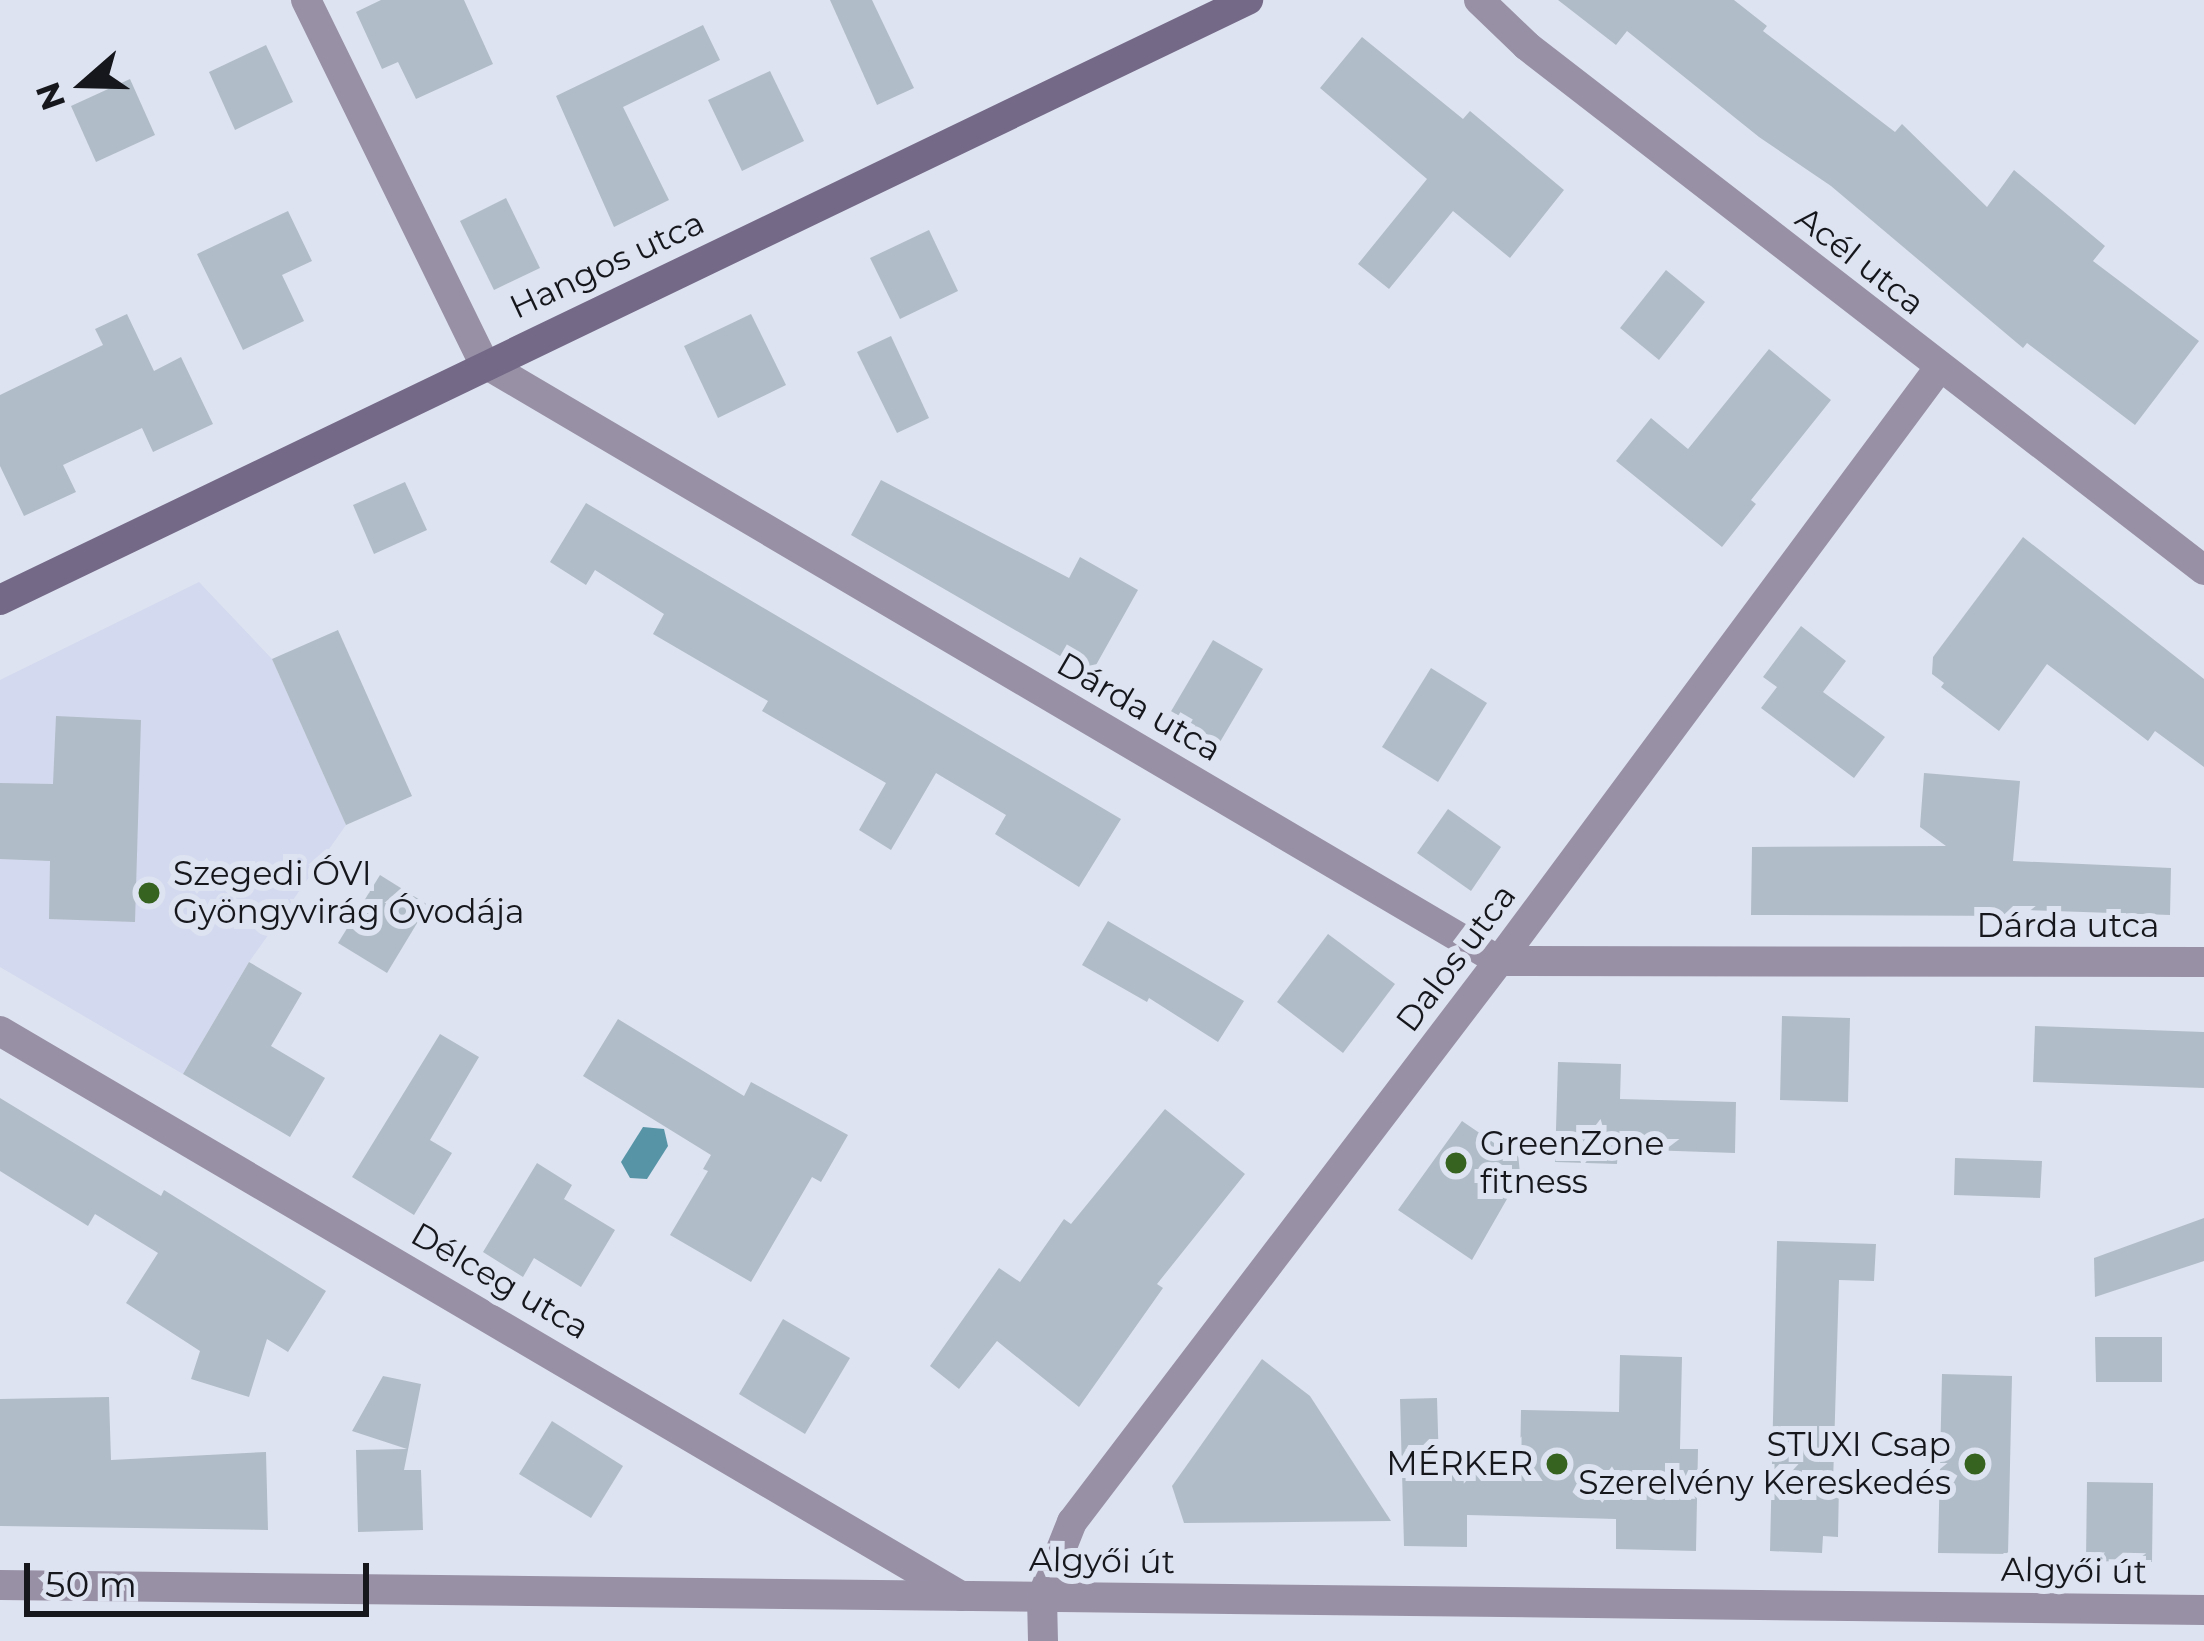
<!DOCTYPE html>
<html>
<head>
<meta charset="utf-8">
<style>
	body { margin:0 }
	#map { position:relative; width:2204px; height:1641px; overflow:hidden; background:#dee3f1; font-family:Montserrat,sans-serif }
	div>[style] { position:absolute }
	.built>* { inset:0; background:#d3d9ee }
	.water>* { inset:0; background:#5694a6 }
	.building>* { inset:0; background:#b0bcc7 }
	.street>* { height:30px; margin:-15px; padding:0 15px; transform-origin:15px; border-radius:15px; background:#9891a6 }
	.secondary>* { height:30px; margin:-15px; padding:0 15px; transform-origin:15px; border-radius:15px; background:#746a88 }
	.dots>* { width:33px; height:33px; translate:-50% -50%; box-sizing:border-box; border:6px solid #dee3f1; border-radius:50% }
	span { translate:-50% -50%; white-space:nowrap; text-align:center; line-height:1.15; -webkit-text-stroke:12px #dee3f1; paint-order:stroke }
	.street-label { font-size:33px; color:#15171c }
	.poi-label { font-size:33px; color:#15171c }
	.left { translate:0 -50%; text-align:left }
	.right { translate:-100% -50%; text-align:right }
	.north { position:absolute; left:24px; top:24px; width:120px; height:120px; -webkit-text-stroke:9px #dee3f1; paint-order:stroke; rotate:250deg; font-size:33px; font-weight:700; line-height:48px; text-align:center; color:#15171c }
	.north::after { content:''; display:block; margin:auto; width:42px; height:54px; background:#15171c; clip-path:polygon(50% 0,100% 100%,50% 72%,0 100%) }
	.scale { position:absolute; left:24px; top:1563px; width:345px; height:54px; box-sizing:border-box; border:6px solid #15171c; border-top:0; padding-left:15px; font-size:36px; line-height:42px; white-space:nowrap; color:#15171c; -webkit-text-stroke:9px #dee3f1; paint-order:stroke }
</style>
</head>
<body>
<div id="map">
	<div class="built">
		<div style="clip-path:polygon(199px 582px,272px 659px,346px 825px,249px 962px,183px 1074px,0 967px,0 680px)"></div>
	</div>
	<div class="water">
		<div style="clip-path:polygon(643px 1127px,664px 1129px,668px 1146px,647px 1179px,630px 1178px,621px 1162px)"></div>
	</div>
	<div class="building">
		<div style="clip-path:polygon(381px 0,464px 0,493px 64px,416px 99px,398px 62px,382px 69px,356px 12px)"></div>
		<div style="clip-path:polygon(830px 0,872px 0,914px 88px,877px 105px)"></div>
		<div style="clip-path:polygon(1558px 0,1734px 0,1767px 26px,1763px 31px,1895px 132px,1902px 124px,1987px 207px,2014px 170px,2105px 246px,2093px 261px,2199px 341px,2135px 425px,2027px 343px,2023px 348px,1831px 186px,1759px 137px,1627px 31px,1616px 45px)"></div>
		<div style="clip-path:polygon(703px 25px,720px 60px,623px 107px,669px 200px,614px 227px,556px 96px)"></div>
		<div style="clip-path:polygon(1362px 37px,1463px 119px,1470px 111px,1564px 190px,1510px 258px,1453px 211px,1389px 289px,1358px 264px,1427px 179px,1320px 88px)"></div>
		<div style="clip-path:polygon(266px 45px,293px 102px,235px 130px,209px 72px)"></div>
		<div style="clip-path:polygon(770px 71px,804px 141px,742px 171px,708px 100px)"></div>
		<div style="clip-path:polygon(130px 79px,155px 135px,96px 162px,71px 106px)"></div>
		<div style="clip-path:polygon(506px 198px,540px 268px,494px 290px,460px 221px)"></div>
		<div style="clip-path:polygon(288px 211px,312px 261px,282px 275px,304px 321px,243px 350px,197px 254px)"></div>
		<div style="clip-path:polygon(929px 230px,958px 291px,900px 319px,870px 258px)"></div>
		<div style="clip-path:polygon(1666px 270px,1705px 302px,1659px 360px,1620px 328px)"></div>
		<div style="clip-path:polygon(127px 314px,154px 371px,181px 357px,213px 424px,153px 452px,142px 428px,63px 465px,76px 492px,24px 516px,0 466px,0 395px,103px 345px,95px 329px)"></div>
		<div style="clip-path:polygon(751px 314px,786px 385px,718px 418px,684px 346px)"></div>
		<div style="clip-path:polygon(891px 336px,929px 418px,897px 433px,857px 352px)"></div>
		<div style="clip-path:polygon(1769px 349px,1831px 400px,1751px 500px,1756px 504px,1722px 547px,1616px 461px,1651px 418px,1688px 449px)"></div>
		<div style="clip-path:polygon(881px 480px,1069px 578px,1080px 557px,1138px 590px,1091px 674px,851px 535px)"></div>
		<div style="clip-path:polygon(405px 482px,427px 530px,374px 554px,353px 505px)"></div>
		<div style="clip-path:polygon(586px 503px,1121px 819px,1079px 887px,995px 834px,1006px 815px,936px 773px,891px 850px,859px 830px,886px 783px,762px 711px,768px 701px,653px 634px,664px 614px,595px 570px,586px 585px,550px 562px)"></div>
		<div style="clip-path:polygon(2023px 537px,2204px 679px,2204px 767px,2155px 731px,2148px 741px,2047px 664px,1999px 731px,1941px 687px,1944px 683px,1932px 674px,1933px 657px)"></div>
		<div style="clip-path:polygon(1801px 626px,1846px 661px,1823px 692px,1885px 737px,1854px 778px,1761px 708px,1777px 687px,1763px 677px)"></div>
		<div style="clip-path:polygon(338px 630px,412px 796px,346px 825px,272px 659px)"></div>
		<div style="clip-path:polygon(1213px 640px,1263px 669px,1220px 742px,1170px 713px)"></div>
		<div style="clip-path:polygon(1431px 668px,1487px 703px,1438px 782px,1382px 747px)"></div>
		<div style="clip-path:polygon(56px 716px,141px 720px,135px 922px,49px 919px,50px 861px,0 859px,0 783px,53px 784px)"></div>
		<div style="clip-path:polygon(1924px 773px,2020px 781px,2013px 861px,2171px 868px,2170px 915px,2027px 910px,2027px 916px,1751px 915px,1752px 847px,1946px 846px,1920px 827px)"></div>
		<div style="clip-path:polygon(1448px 809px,1501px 847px,1471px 891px,1417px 853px)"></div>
		<div style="clip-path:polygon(380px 875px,428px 905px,387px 973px,338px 943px)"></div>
		<div style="clip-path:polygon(1108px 921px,1244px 1001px,1218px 1042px,1149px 998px,1147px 1002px,1082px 965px)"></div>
		<div style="clip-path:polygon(1328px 934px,1395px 984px,1343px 1053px,1277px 1002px)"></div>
		<div style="clip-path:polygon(249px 962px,302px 993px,271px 1046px,325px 1078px,290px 1137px,183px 1074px)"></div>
		<div style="clip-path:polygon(1782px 1016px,1850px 1018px,1848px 1102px,1780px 1100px)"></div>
		<div style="clip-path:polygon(618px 1019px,744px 1096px,751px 1082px,848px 1135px,821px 1182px,812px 1177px,751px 1282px,670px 1235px,708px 1171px,703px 1169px,711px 1155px,583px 1076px)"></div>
		<div style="clip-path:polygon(2035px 1026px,2204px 1032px,2204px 1088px,2033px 1082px)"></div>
		<div style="clip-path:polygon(440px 1034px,479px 1057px,430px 1140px,452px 1153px,414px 1215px,352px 1177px)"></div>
		<div style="clip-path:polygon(1558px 1062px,1621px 1064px,1620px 1099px,1736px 1102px,1735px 1153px,1618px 1149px,1617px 1164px,1555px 1162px)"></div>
		<div style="clip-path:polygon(0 1098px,161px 1196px,164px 1190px,326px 1291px,288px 1352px,267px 1339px,249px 1397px,191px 1379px,200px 1351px,126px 1303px,158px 1253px,95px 1214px,88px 1226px,0 1171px)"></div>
		<div style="clip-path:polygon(1165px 1109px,1245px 1174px,1157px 1284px,1163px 1288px,1079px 1407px,997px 1341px,959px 1389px,930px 1366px,999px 1268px,1020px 1282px,1064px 1219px,1071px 1224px)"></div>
		<div style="clip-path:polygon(1462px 1121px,1497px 1145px,1517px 1144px,1522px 1193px,1511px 1192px,1472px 1260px,1398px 1210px)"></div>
		<div style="clip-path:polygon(1955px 1158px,2042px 1161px,2040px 1198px,1954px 1195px)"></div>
		<div style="clip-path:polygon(537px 1163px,572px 1185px,564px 1199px,615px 1230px,581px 1287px,534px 1258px,523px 1277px,483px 1252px)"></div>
		<div style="clip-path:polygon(2204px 1218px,2204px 1261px,2095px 1297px,2094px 1258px)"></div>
		<div style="clip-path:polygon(1777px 1241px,1876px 1244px,1874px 1281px,1839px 1280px,1833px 1484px,1839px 1484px,1838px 1537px,1823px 1536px,1822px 1553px,1770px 1551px)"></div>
		<div style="clip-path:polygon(783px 1319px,850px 1358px,805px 1434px,739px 1394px)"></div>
		<div style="clip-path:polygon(2095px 1337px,2162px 1337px,2162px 1382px,2096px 1382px)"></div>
		<div style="clip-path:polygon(1620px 1355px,1682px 1357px,1680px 1449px,1698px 1449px,1696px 1551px,1616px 1549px,1616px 1519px,1467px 1515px,1467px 1547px,1404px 1546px,1400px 1399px,1437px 1398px,1439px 1465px,1520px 1467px,1521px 1410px,1619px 1412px)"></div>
		<div style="clip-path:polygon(1262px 1359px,1310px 1396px,1391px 1521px,1184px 1523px,1172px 1486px)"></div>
		<div style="clip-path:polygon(1942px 1374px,2012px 1376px,2008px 1554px,1938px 1553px)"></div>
		<div style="clip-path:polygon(383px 1376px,421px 1384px,404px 1470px,421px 1470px,423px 1530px,358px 1532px,356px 1450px,407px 1449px,352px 1431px)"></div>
		<div style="clip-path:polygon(109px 1397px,111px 1460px,266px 1452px,268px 1530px,0 1526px,0 1399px)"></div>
		<div style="clip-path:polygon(552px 1421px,623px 1466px,591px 1518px,519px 1474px)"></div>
		<div style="clip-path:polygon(2087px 1482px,2153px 1483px,2152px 1562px,2086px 1561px)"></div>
	</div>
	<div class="street">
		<div style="left:306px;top:0;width:404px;rotate:63.9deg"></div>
		<div style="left:484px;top:363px;width:1178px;rotate:30.5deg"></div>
		<div style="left:1499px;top:961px;width:705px;rotate:0.08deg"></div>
		<div style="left:1479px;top:0;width:66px;rotate:43.8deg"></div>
		<div style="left:1527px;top:46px;width:856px;rotate:37.74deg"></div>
		<div style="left:0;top:1031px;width:1115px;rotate:30.45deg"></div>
		<div style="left:0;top:1585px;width:2204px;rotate:0.65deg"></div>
		<div style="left:1043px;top:1641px;width:44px;rotate:-91.3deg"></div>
		<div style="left:1042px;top:1597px;width:81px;rotate:-68.2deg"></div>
		<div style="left:1072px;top:1522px;width:705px;rotate:-52.72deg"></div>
		<div style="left:1499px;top:961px;width:738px;rotate:-53.42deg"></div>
	</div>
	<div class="secondary">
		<div style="left:0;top:600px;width:1385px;rotate:-25.68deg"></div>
	</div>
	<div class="dots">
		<div style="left:149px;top:893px;background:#376321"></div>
		<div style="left:1456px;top:1163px;background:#376321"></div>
		<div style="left:1557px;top:1464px;background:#376321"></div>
		<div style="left:1975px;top:1464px;background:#376321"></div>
	</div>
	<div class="street-label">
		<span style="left:1860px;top:261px;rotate:38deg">Acél utca</span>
		<span style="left:607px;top:265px;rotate:-25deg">Hangos utca</span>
		<span style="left:1139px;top:707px;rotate:30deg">Dárda utca</span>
		<span style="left:2068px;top:926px">Dárda utca</span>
		<span style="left:1456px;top:958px;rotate:-53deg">Dalos utca</span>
		<span style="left:500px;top:1281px;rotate:30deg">Délceg utca</span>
		<span style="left:1102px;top:1561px;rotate:1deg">Algyői út</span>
		<span style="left:2074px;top:1571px;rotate:1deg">Algyői út</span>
	</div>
	<div class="poi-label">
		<span class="left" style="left:173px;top:893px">Szegedi ÓVI<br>Gyöngyvirág Óvodája</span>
		<span class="left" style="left:1480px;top:1163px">GreenZone<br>fitness</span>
		<span class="right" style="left:1951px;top:1464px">STUXI Csap<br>Szerelvény Kereskedés</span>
		<span class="right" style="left:1533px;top:1464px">MÉRKER</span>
	</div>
	<div class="north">N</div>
	<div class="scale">50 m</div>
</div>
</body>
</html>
